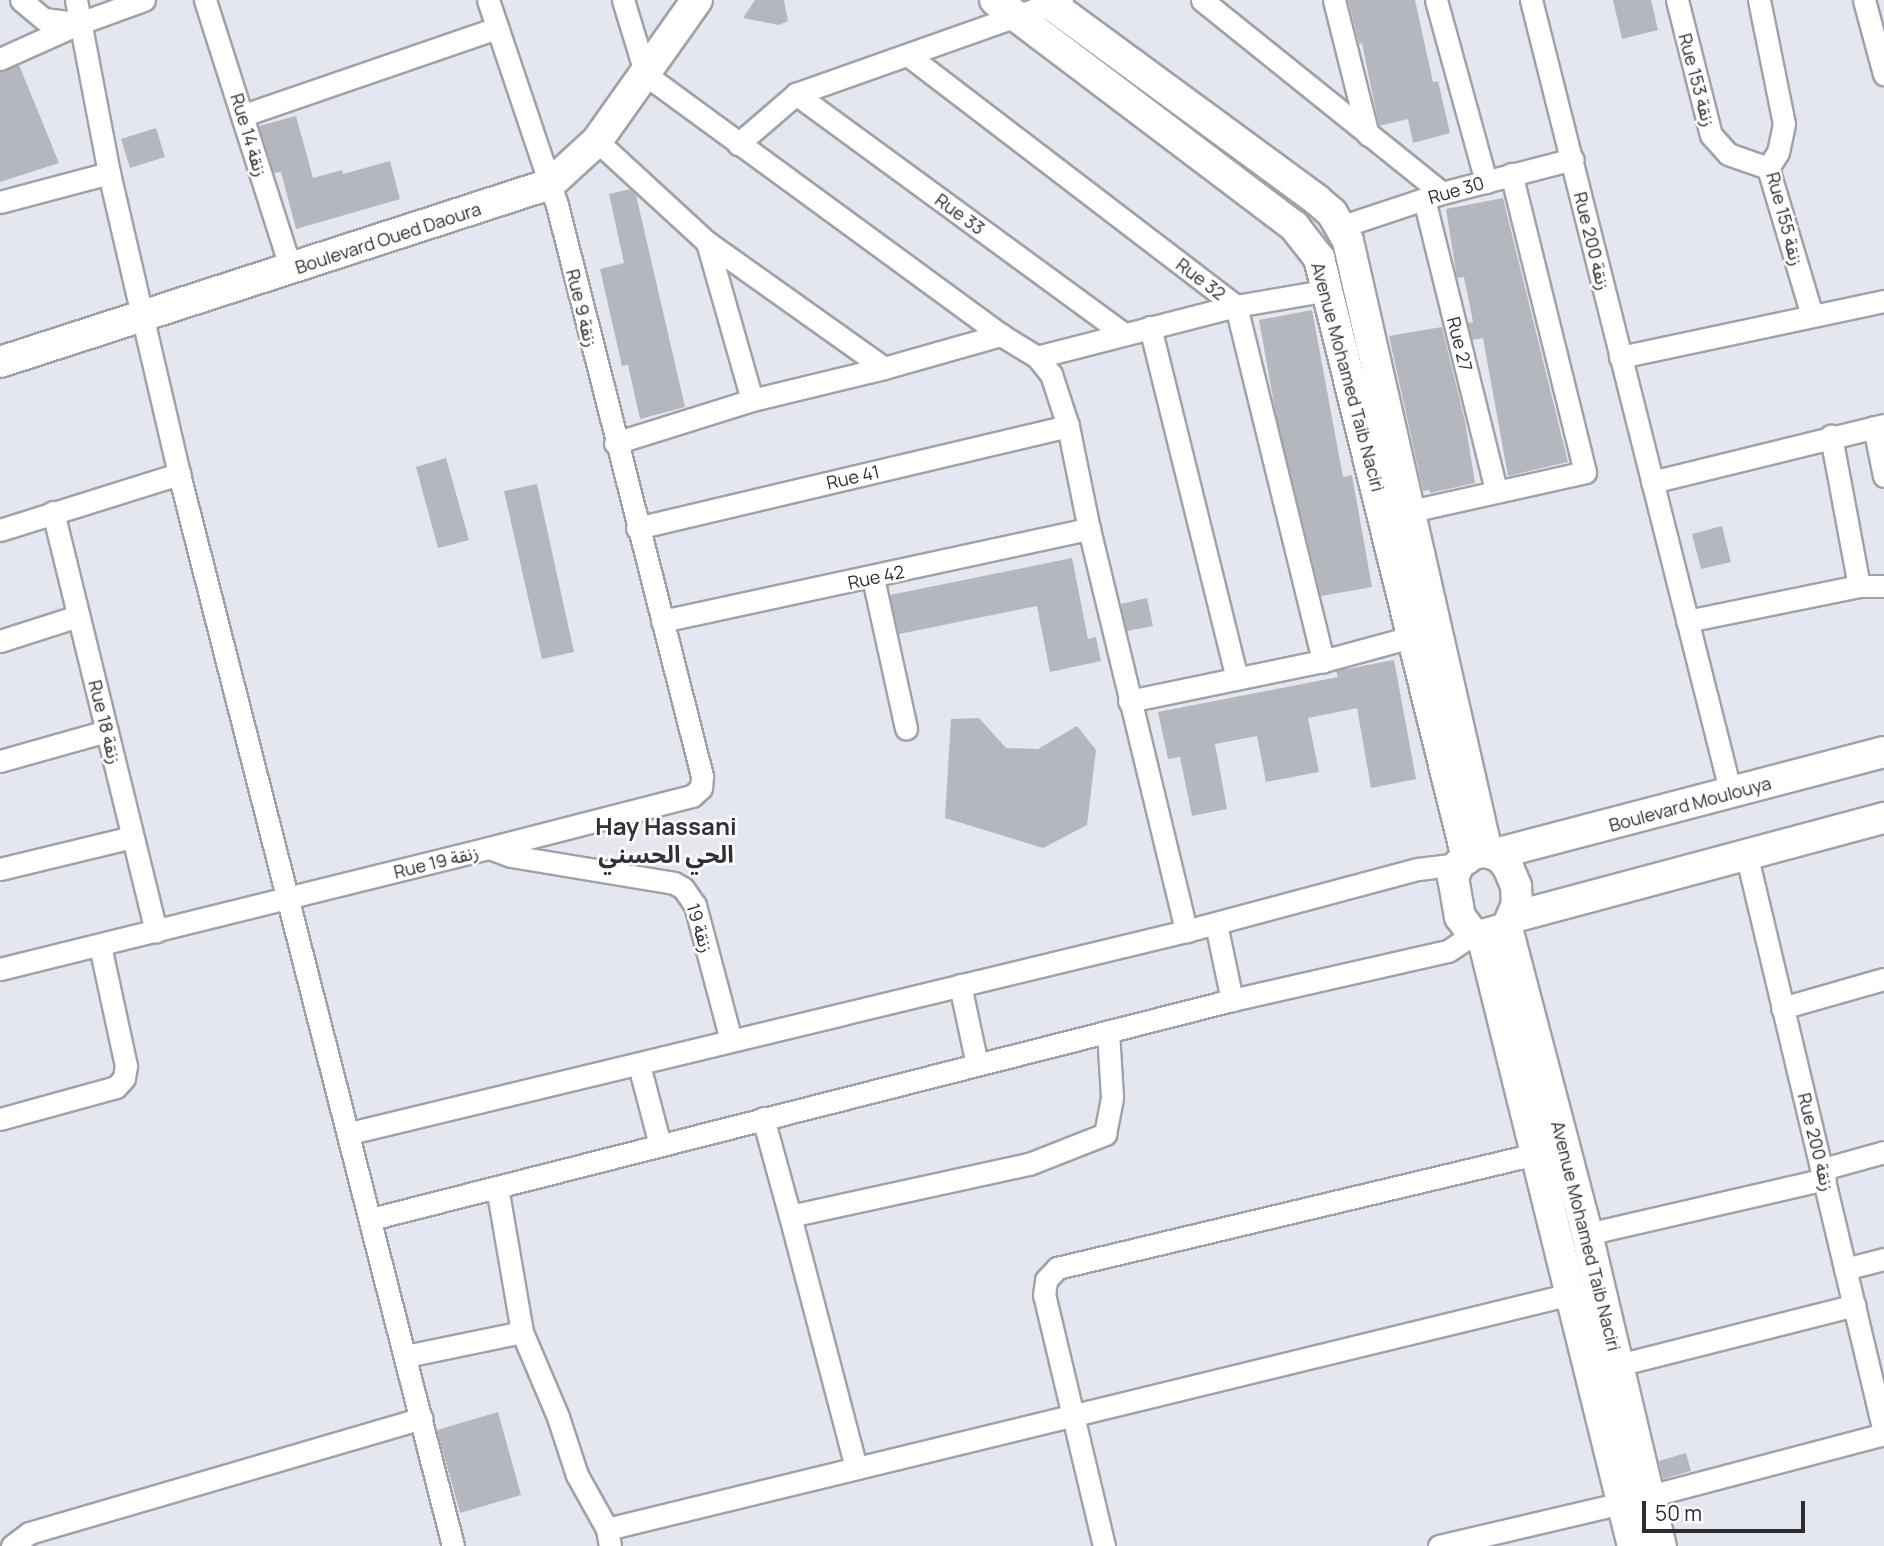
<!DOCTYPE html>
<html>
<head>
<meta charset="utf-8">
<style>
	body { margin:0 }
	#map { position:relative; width:1884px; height:1546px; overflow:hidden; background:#e4e7ef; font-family:Manrope,"Noto Sans Arabic",sans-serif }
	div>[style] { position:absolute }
	.building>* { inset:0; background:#b5b7bf }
	.roads { filter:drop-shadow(2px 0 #a0a2aa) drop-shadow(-2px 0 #a0a2aa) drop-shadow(0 2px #a0a2aa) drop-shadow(0 -2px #a0a2aa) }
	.street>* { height:21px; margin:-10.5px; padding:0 10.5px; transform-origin:10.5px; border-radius:10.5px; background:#fff }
	.secondary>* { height:30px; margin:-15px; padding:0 15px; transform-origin:15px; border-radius:15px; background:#fff }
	span { translate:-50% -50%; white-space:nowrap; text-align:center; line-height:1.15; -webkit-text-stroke:5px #fff; paint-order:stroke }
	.street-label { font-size:18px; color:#2c2d30 }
	.district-label { font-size:24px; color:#303238; font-weight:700 }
	.scale { position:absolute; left:1642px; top:1501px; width:163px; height:32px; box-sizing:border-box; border:4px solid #2c2d30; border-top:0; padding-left:9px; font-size:21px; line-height:24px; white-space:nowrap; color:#2c2d30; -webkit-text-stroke:5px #fff; paint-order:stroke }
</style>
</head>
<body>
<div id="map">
	<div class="building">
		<div style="clip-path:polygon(755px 0,784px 0,788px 21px,779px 25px,743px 18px)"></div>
		<div style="clip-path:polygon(1348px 0,1415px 0,1433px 82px,1438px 81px,1450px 133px,1413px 143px,1408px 119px,1379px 126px,1362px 43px,1359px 44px)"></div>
		<div style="clip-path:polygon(1613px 0,1651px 0,1658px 30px,1622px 39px)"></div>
		<div style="clip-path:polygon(19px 65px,59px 163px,0 182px,0 72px)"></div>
		<div style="clip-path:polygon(296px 116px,313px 178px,342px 170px,343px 174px,390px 161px,400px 199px,296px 229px,281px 172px,274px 173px,259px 126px)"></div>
		<div style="clip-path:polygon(156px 128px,165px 157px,130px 168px,121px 139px)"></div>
		<div style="clip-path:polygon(630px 189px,636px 195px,685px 407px,640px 419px,628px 365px,622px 366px,600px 269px,624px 263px,609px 194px)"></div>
		<div style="clip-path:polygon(1503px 198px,1568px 462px,1508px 476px,1483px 338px,1472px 340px,1468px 323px,1473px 322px,1464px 277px,1457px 278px,1446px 209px)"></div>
		<div style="clip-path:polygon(1312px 310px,1343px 477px,1352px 475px,1372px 587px,1321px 596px,1276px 415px,1259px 320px)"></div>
		<div style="clip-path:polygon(1442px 327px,1465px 421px,1475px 483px,1430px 493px,1430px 490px,1423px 491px,1389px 336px)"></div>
		<div style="clip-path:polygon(446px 458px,469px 540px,438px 548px,416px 467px)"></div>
		<div style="clip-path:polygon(537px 484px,574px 652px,542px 659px,504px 491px)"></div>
		<div style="clip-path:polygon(1722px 526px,1731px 562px,1701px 569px,1692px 534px)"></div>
		<div style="clip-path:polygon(1072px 558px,1088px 639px,1096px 637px,1101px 661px,1050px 672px,1037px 606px,899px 634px,890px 595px)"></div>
		<div style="clip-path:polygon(1147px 598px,1153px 626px,1127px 631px,1121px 604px)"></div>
		<div style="clip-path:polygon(1394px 660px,1416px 779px,1371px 788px,1357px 708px,1308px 718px,1319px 772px,1266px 782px,1257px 736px,1215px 744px,1227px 809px,1192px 816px,1180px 757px,1168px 759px,1158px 712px,1338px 677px,1336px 671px)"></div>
		<div style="clip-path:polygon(979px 718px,1006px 748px,1038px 749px,1077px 726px,1096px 750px,1087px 825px,1043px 848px,945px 818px,951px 719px)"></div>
		<div style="clip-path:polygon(498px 1412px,521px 1495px,460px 1513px,437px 1430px)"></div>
		<div style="clip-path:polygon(1686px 1453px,1691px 1471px,1663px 1479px,1659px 1461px)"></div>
	</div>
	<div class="roads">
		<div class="street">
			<div style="left:21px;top:0;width:30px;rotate:40deg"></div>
			<div style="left:44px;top:19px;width:34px;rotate:7deg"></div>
			<div style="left:76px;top:0;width:176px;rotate:79.2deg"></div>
			<div style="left:109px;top:173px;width:309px;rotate:76.9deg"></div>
			<div style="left:179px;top:474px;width:1106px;rotate:75.66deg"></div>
			<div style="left:205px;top:0;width:283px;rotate:72.3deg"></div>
			<div style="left:623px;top:0;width:78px;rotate:73deg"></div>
			<div style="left:646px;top:75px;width:440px;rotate:36.2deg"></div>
			<div style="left:1001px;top:335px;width:42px;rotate:31.4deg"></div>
			<div style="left:1037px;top:357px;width:22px;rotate:51deg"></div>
			<div style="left:1051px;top:374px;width:55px;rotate:71.9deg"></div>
			<div style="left:1068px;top:426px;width:105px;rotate:78.5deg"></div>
			<div style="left:1089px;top:529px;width:414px;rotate:76.4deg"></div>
			<div style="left:1202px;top:0;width:308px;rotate:38.8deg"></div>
			<div style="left:1334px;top:0;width:139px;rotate:75.9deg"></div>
			<div style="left:1436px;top:0;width:189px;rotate:74.6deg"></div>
			<div style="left:1531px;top:0;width:819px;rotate:75.86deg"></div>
			<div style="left:1677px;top:0;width:139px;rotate:75.9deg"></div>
			<div style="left:1711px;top:135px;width:25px;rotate:48deg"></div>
			<div style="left:1728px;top:154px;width:42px;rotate:19.3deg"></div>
			<div style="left:1759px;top:0;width:126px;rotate:78.6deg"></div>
			<div style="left:1784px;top:124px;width:29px;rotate:102deg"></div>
			<div style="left:1778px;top:152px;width:19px;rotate:122deg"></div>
			<div style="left:1768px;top:168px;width:154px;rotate:73.4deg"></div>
			<div style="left:1864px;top:0;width:77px;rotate:74.9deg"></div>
			<div style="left:909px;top:56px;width:412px;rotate:37.4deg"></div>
			<div style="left:1236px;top:306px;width:366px;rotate:76.2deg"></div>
			<div style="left:0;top:59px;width:88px;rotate:-24.2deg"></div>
			<div style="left:80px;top:23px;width:68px;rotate:-19.8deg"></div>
			<div style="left:796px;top:94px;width:406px;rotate:36.2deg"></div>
			<div style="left:244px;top:115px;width:268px;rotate:-19deg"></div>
			<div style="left:597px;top:141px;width:149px;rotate:42.6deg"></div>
			<div style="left:707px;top:242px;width:217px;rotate:35.4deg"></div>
			<div style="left:738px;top:144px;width:77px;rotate:-40.8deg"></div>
			<div style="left:796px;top:94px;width:282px;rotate:-19.5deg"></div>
			<div style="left:1424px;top:199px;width:300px;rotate:76.1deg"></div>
			<div style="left:0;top:202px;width:113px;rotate:-14.9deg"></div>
			<div style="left:1340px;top:227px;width:108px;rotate:-18.4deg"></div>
			<div style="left:1442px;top:193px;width:135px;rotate:-14.5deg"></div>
			<div style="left:707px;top:242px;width:164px;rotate:74.1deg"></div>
			<div style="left:1150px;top:327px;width:362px;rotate:76.1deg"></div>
			<div style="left:1037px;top:357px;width:205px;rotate:-14.4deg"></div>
			<div style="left:1236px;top:306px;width:94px;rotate:-9.8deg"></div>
			<div style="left:1620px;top:357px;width:270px;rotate:-12deg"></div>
			<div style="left:1874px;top:427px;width:50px;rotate:78.5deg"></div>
			<div style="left:615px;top:443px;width:144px;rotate:-17.4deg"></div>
			<div style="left:752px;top:400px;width:136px;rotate:-13.6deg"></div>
			<div style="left:884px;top:368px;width:122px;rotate:-15.8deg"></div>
			<div style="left:1652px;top:482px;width:239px;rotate:-13.8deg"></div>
			<div style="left:1411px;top:511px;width:178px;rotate:-12.6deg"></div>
			<div style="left:1585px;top:472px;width:307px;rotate:-103.9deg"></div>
			<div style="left:53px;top:512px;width:432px;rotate:76.2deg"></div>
			<div style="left:637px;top:528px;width:443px;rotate:-13.3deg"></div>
			<div style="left:0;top:530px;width:188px;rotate:-17.4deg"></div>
			<div style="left:873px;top:578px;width:154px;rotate:77.6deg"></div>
			<div style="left:1859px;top:586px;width:25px"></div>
			<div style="left:662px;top:621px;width:437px;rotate:-12.2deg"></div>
			<div style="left:1687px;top:621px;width:176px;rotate:-11.5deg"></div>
			<div style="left:1859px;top:586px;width:153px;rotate:-100.6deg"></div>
			<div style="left:0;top:641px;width:82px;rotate:-17.8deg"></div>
			<div style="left:1129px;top:701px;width:198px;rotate:-11.7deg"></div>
			<div style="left:1323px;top:661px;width:107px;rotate:-15.2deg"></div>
			<div style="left:0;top:761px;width:111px;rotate:-15.7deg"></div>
			<div style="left:489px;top:848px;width:23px;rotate:20deg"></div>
			<div style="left:511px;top:856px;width:165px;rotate:9.4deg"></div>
			<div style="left:674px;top:883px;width:10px;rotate:29deg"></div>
			<div style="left:683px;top:888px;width:21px;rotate:55deg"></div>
			<div style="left:695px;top:905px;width:140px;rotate:75.1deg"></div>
			<div style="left:1746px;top:853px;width:595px;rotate:76.59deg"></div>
			<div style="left:0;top:869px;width:136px;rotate:-13.6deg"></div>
			<div style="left:1216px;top:924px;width:78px;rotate:78.1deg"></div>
			<div style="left:0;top:969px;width:504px;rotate:-13.9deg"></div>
			<div style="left:489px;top:848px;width:210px;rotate:-14.4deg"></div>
			<div style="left:692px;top:796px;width:12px;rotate:-42deg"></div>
			<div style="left:701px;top:788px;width:12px;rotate:-85deg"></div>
			<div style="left:702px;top:776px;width:589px;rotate:-104.25deg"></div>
			<div style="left:557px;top:205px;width:216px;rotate:-108.6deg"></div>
			<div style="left:960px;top:985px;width:81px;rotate:77.9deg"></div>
			<div style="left:1782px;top:1008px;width:106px;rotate:-15.9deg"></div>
			<div style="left:639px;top:1065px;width:83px;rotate:75.3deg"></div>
			<div style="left:763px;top:1118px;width:102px;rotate:74.6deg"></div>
			<div style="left:790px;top:1216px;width:245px;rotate:-12.3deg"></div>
			<div style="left:1029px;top:1164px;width:82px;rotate:-21.5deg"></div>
			<div style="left:1105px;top:1134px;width:38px;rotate:-79deg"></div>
			<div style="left:1112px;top:1097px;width:66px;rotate:-93.5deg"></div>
			<div style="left:0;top:1119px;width:120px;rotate:-15.4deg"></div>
			<div style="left:116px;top:1087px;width:12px;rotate:-48deg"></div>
			<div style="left:124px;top:1078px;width:12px;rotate:-81deg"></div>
			<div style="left:126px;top:1066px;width:123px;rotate:-102.2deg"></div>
			<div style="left:350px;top:1133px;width:860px;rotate:-13.58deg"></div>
			<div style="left:1186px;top:931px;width:240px;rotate:-15deg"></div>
			<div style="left:1418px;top:869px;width:41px;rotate:-7deg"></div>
			<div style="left:1823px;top:1169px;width:63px;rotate:-15.6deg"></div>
			<div style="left:497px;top:1187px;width:147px;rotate:80.2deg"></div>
			<div style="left:522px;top:1332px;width:92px;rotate:67deg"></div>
			<div style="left:558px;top:1417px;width:61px;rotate:71.9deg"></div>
			<div style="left:577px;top:1475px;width:62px;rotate:60.9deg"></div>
			<div style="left:607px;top:1529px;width:17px;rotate:80deg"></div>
			<div style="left:790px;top:1216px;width:260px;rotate:75.3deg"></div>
			<div style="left:371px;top:1219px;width:888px;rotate:-14.27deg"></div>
			<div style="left:1232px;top:1000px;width:221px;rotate:-12.8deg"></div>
			<div style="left:1448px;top:951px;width:30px;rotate:-34deg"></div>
			<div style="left:1587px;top:1234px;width:244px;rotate:-13deg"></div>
			<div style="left:1845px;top:1269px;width:40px;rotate:-14.4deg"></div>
			<div style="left:406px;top:1356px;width:118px;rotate:-11.7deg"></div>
			<div style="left:1618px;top:1365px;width:244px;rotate:-14.2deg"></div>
			<div style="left:607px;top:1529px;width:992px;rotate:-13.7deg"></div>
			<div style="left:12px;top:1546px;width:21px;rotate:-37deg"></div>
			<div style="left:29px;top:1533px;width:409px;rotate:-16.3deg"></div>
			<div style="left:1104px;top:1546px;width:258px;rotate:-103.4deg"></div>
			<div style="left:1044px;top:1295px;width:15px;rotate:-82deg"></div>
			<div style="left:1046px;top:1280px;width:16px;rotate:-47deg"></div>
			<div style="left:1057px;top:1268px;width:492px;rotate:-13.4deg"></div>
			<div style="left:1439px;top:1546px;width:189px;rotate:-13.2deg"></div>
			<div style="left:1623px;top:1503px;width:270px;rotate:-14.8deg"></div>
		</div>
		<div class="secondary">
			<div style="left:995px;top:0;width:375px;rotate:37.1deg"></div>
			<div style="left:1294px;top:226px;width:41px;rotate:52deg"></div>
			<div style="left:1319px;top:258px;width:618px;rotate:76.14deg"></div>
			<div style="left:1045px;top:0;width:338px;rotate:36.3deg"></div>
			<div style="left:1317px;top:200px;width:20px;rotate:41deg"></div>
			<div style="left:1332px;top:213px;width:32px;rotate:60deg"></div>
			<div style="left:1348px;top:241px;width:627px;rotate:77.18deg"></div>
			<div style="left:0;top:362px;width:578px;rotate:-17.93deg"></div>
			<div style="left:550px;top:184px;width:64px;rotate:-42.5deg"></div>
			<div style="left:597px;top:141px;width:173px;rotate:-54.7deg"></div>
			<div style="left:1487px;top:852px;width:14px;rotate:21deg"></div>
			<div style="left:1500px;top:857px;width:13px;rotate:51deg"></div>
			<div style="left:1508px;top:867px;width:21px;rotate:67deg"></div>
			<div style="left:1516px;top:886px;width:18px;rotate:87deg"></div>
			<div style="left:1517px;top:904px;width:26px;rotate:113deg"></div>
			<div style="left:1507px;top:928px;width:26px;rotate:164deg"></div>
			<div style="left:1482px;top:935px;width:9px;rotate:-174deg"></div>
			<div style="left:1473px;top:934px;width:21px;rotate:-127deg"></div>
			<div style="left:1460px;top:917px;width:40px;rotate:-100deg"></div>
			<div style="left:1453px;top:878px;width:15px;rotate:-67deg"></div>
			<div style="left:1459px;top:864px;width:19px;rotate:-35deg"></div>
			<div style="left:1475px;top:853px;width:12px;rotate:-5deg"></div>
			<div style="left:1495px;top:854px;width:402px;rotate:-14.7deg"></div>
			<div style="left:1514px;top:917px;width:383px;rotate:-15deg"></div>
			<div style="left:1507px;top:928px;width:316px;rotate:75.3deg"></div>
			<div style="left:1587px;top:1234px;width:321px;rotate:76.7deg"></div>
			<div style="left:1482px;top:935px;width:629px;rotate:76.12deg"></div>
		</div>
	</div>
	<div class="street-label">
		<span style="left:1697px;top:80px;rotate:75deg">Rue 153 زنقة</span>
		<span style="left:249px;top:135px;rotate:73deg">Rue 14 زنقة</span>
		<span style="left:1456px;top:190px;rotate:-16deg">Rue 30</span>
		<span style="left:960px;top:214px;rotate:36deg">Rue 33</span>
		<span style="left:1785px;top:219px;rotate:75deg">Rue 155 زنقة</span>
		<span style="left:388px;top:238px;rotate:-18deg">Boulevard Oued Daoura</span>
		<span style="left:1592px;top:241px;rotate:76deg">Rue 200 زنقة</span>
		<span style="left:1201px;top:279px;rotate:37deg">Rue 32</span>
		<span style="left:582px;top:308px;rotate:76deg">Rue 9 زنقة</span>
		<span style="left:1460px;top:344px;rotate:76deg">Rue 27</span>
		<span style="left:1348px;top:377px;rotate:75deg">Avenue Mohamed Taib Naciri</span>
		<span style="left:853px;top:477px;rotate:-13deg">Rue 41</span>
		<span style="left:876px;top:577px;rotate:-12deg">Rue 42</span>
		<span style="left:105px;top:722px;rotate:76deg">Rue 18 زنقة</span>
		<span style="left:1690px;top:804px;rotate:-15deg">Boulevard Moulouya</span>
		<span style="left:436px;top:862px;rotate:-14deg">Rue 19 زنقة</span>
		<span style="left:700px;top:928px;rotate:73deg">19 زنقة</span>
		<span style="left:1816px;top:1142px;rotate:76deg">Rue 200 زنقة</span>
		<span style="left:1586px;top:1236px;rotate:76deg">Avenue Mohamed Taib Naciri</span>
	</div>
	<div class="district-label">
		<span style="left:666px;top:840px">Hay Hassani<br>الحي الحسني</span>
	</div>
	<div class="scale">50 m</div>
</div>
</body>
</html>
